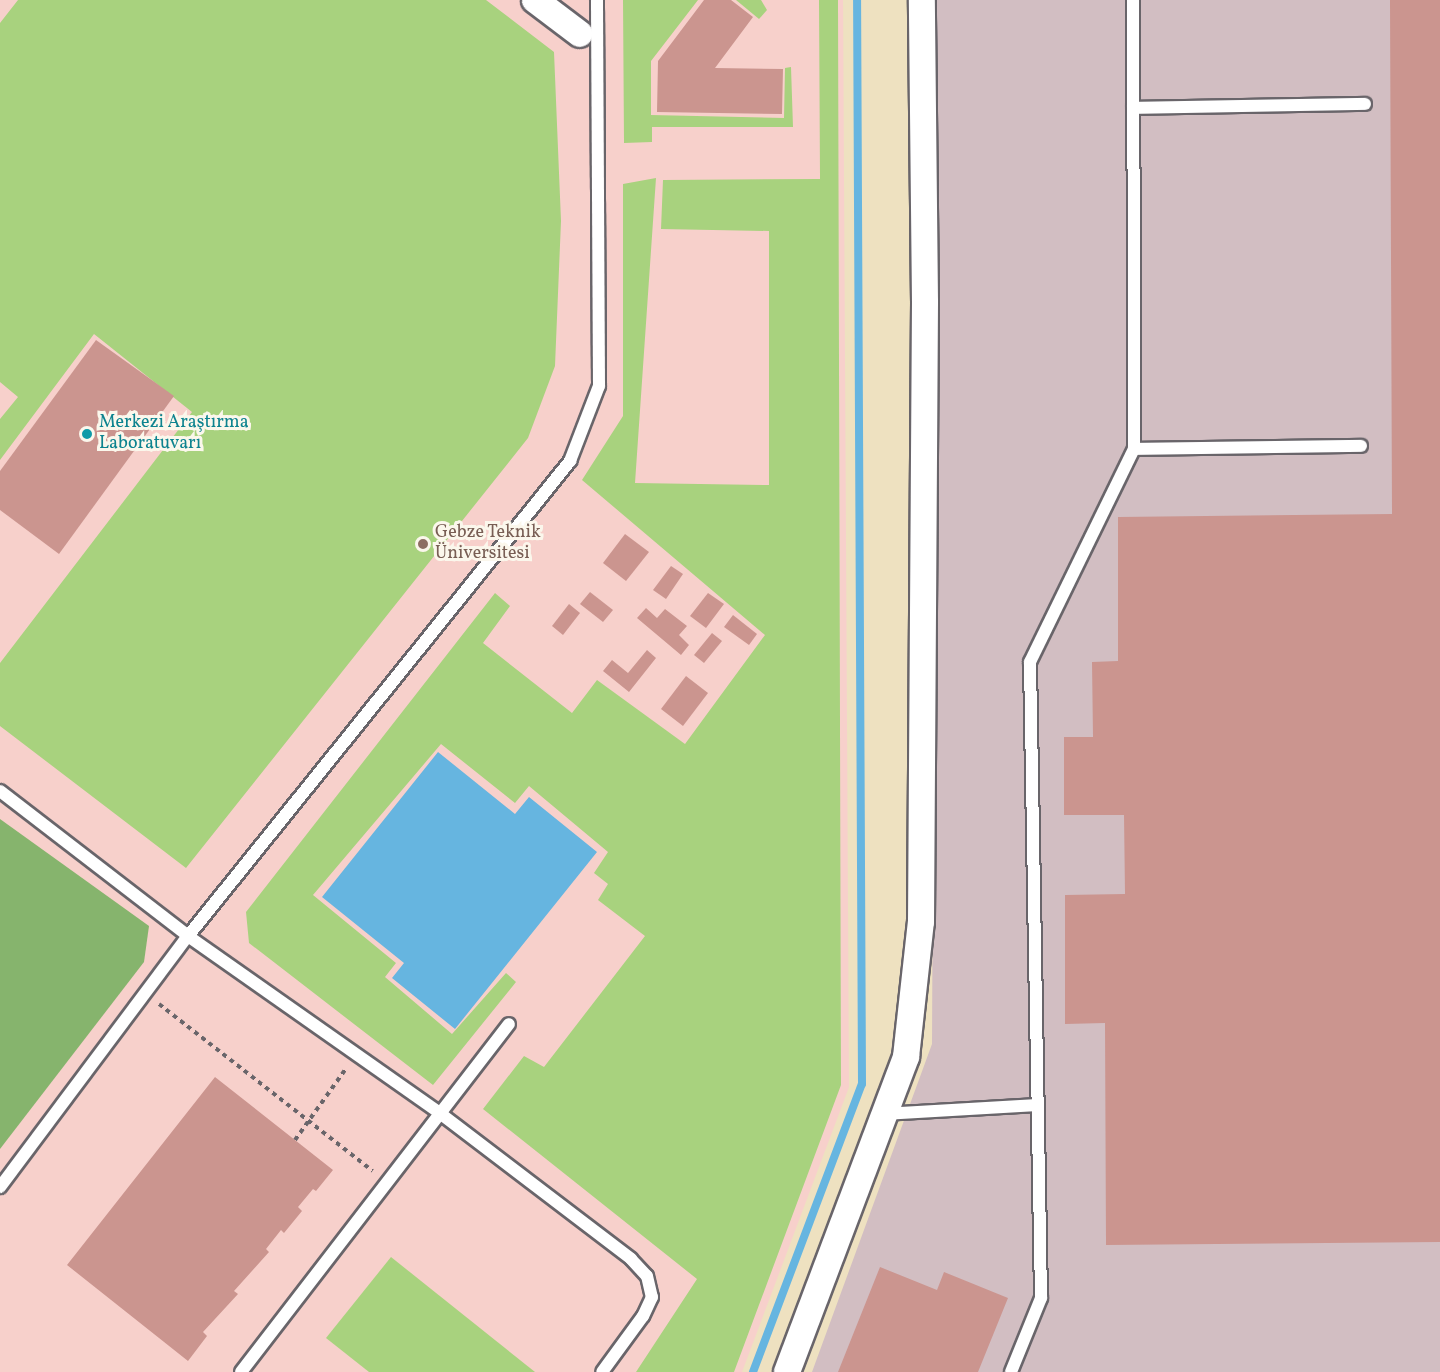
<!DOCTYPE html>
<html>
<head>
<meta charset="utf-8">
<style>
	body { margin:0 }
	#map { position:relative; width:1440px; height:1372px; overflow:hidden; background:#eee1c0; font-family:Vollkorn,serif }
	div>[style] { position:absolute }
	.built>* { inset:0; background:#f7d0cb }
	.industrial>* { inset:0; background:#d2bec2 }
	.green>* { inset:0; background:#a8d27e }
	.forest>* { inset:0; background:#86b46d }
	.water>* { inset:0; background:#66b5e0 }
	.stream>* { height:8px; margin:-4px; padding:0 4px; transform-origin:4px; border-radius:4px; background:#66b5e0 }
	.building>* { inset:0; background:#cb958f }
	.path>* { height:4px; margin-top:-2px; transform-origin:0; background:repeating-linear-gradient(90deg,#69656a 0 4.5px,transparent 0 9px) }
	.roads { filter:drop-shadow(2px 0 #69656a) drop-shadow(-2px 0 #69656a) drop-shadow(0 2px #69656a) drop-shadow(0 -2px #69656a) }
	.lane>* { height:12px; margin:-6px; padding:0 6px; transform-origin:6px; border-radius:6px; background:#fff }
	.street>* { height:26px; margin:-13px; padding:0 13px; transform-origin:13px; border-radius:13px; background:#fff }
	.dots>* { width:16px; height:16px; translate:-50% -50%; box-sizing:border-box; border:3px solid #fbf7ec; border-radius:50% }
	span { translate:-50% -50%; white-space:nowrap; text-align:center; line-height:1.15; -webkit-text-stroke:6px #fbf7ec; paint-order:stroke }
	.culture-label { font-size:18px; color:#0d838f }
	.left { translate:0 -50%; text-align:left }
	.education-label { font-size:18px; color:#785e54 }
</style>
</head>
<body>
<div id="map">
	<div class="built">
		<div style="clip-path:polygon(0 0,843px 0,849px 1087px,742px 1372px,0 1372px)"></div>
	</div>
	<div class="industrial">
		<div style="clip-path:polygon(937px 0,1440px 0,1440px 1372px,812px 1372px,932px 1044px)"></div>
	</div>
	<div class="green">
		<div style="clip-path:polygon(18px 0,486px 0,554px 52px,561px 221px,555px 366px,528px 438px,186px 868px,0 726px,0 663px,192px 412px,94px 334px,0 460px,0 419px,18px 397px,0 382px,0 23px)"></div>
		<div style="clip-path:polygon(623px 0,698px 0,651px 61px,651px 115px,784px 118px,785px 68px,791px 67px,793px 127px,652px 127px,652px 142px,624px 143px)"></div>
		<div style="clip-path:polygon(736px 0,761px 0,767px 10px,759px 19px)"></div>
		<div style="clip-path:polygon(819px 0,838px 0,841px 1085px,734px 1372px,636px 1372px,697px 1279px,483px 1109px,524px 1056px,544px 1067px,645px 936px,598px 900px,608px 884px,594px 873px,608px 852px,529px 786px,515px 803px,441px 744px,313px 895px,396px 963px,385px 977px,452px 1034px,506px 973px,516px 982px,433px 1085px,249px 943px,246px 912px,495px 593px,510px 606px,483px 643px,572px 713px,597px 680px,685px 744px,765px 635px,582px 480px,623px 416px,623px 184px,656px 178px,635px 483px,769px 485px,769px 231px,661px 229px,663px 180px,820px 179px)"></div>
		<div style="clip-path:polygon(391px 1257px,535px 1372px,369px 1372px,326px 1338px)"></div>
	</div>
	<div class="forest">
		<div style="clip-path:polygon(0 819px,149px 926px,144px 962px,0 1149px)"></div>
	</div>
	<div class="water">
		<div style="clip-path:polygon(438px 752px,515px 814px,529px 797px,597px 852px,455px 1029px,392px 978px,404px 963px,322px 897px)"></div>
	</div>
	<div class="stream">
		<div style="left:753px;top:1372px;width:308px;rotate:-69.3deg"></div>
		<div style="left:862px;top:1084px;width:1084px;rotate:-90.26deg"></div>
	</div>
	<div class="building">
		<div style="clip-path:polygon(704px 0,731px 0,753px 17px,715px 68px,783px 69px,782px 114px,657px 112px,658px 61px)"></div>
		<div style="clip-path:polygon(1390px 0,1440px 0,1440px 1242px,1106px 1245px,1105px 1023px,1065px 1024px,1065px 895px,1125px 894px,1124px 815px,1064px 815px,1064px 737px,1093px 737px,1092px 662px,1118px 661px,1118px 517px,1392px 514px)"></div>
		<div style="clip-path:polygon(96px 340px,174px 396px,59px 554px,0 510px,0 471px)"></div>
		<div style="clip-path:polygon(625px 534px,649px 552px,626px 581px,603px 563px)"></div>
		<div style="clip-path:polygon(671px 566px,683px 574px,666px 599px,653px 590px)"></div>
		<div style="clip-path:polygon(590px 592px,613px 610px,603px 622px,580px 604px)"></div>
		<div style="clip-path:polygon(708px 593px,724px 604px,706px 628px,690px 616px)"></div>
		<div style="clip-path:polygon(569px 604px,580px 613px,563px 635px,552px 626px)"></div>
		<div style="clip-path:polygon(646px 608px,657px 618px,665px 609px,687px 626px,679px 635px,689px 645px,681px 655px,637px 618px)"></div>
		<div style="clip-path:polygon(733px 615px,757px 634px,749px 645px,724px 627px)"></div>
		<div style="clip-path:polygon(712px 633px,722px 641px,704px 663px,694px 655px)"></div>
		<div style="clip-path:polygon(647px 650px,656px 658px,629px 692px,603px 671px,612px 660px,628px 673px)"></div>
		<div style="clip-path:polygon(686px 676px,708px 693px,683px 726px,661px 709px)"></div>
		<div style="clip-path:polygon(215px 1077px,333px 1170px,316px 1191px,313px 1189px,298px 1207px,302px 1211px,284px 1233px,281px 1230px,266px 1249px,269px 1252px,234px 1291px,238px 1294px,203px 1332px,207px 1336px,188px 1361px,67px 1265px)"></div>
		<div style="clip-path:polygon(880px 1267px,937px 1290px,944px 1272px,1008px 1298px,978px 1372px,838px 1372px)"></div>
	</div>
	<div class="path">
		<div style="left:159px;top:1004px;width:271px;rotate:38deg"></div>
		<div style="left:295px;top:1140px;width:86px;rotate:-54.5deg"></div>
	</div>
	<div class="roads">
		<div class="lane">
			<div style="left:1133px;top:108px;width:232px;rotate:-1deg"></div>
			<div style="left:1134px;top:449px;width:227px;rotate:-0.8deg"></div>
			<div style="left:0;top:791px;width:237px;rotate:37.6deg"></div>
			<div style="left:188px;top:936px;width:309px;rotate:35.1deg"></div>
			<div style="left:441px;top:1114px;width:239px;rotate:37.3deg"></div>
			<div style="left:631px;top:1259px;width:23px;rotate:47deg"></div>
			<div style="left:647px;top:1276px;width:22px;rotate:77deg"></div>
			<div style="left:652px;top:1297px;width:21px;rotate:115deg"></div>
			<div style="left:643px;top:1316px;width:69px;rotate:126.2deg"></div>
			<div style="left:885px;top:1114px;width:151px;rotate:-3.4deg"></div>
			<div style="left:0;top:1187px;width:314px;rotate:-53.2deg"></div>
			<div style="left:188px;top:936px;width:610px;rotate:-51.19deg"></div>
			<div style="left:570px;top:461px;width:80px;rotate:-68.9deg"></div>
			<div style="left:599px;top:386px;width:386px;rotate:-90.3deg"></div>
			<div style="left:241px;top:1372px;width:439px;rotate:-52.4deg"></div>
			<div style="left:1011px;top:1372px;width:80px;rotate:-67.9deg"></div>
			<div style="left:1041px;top:1298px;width:636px;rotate:-90.99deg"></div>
			<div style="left:1030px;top:662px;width:237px;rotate:-64deg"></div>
			<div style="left:1134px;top:449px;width:449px;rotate:-90.1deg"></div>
		</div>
		<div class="street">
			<div style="left:535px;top:0;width:56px;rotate:37.1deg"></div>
			<div style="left:787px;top:1372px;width:337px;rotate:-69.3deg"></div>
			<div style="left:906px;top:1057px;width:136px;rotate:-83.7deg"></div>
			<div style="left:921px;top:922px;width:620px;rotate:-89.63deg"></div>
			<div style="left:925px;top:302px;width:302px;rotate:-90.6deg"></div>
		</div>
	</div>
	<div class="dots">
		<div style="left:87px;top:434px;background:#0f9aa8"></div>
		<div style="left:423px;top:544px;background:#8d6e63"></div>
	</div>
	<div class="culture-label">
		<span class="left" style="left:99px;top:434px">Merkezi Araştırma<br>Laboratuvarı</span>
	</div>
	<div class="education-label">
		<span class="left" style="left:435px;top:544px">Gebze Teknik<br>Üniversitesi</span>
	</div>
</div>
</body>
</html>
